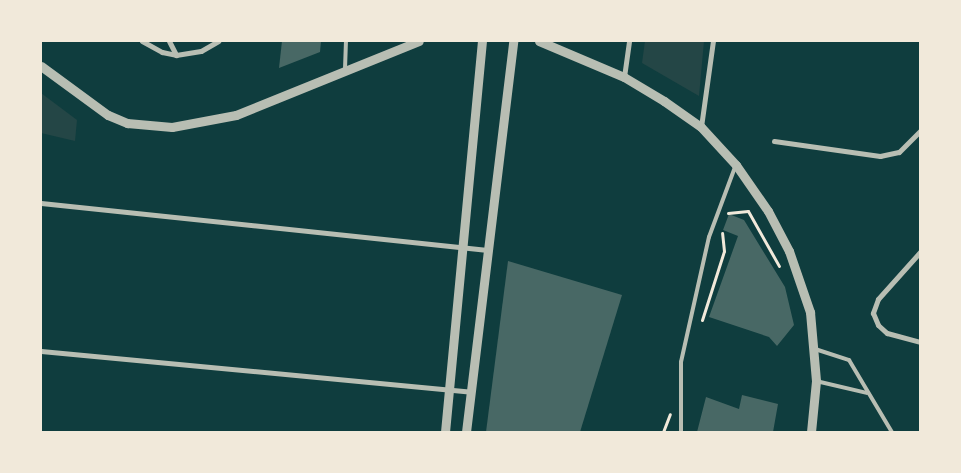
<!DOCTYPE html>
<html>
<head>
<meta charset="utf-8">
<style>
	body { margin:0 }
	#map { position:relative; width:961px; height:473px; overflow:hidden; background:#0f3d3e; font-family:"Libre Baskerville",serif }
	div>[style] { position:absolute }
	.green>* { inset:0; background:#244646 }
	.building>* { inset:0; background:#486865 }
	.path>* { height:3px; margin:-1.5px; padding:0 1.5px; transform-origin:1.5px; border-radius:1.5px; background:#f1e9da }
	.service>* { height:4px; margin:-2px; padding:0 2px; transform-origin:2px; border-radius:2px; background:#b8beb3 }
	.minor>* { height:5px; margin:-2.5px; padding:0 2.5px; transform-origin:2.5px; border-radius:2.5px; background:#b8beb3 }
	.tertiary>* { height:9px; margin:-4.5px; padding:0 4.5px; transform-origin:4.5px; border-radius:4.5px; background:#b8beb3 }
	span { translate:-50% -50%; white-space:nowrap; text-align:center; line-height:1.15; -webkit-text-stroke:4.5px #f1e9da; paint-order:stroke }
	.frame { position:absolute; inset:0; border:42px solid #f1e9da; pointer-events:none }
</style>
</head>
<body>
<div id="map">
	<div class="green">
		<div style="clip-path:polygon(645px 41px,704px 41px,699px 96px,642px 63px)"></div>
		<div style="clip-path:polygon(41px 93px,77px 120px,75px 141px,41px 133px)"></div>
	</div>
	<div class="building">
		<div style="clip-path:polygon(282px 41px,321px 41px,320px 52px,279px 68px)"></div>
		<div style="clip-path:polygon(729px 214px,744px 220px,785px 287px,794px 325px,777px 346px,769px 337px,709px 317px,738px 236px,723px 230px)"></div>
		<div style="clip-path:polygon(508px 261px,622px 295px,580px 432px,486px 432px)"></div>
		<div style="clip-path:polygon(742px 395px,778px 404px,773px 432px,697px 432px,706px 397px,739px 409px)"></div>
	</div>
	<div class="path">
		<div style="left:728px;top:213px;width:20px;rotate:-6deg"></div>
		<div style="left:748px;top:211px;width:63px;rotate:60.6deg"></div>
		<div style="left:702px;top:320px;width:72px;rotate:-72.3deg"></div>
		<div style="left:724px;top:251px;width:18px;rotate:-96deg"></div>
		<div style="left:663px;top:432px;width:19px;rotate:-69deg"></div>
	</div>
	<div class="service">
		<div style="left:345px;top:69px;width:28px;rotate:-88deg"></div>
		<div style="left:815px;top:349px;width:36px;rotate:18deg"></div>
		<div style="left:849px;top:360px;width:84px;rotate:59.2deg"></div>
		<div style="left:816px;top:381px;width:52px;rotate:13.2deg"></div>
		<div style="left:681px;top:432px;width:70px;rotate:-90deg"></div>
		<div style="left:681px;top:362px;width:128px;rotate:-77.4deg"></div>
		<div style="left:709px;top:237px;width:75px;rotate:-69.6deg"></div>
	</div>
	<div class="minor">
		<div style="left:142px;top:41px;width:23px;rotate:29deg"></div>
		<div style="left:162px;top:52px;width:14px;rotate:12deg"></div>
		<div style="left:176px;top:55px;width:25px;rotate:-9deg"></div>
		<div style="left:201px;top:51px;width:20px;rotate:-30deg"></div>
		<div style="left:169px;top:41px;width:16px;rotate:63deg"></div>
		<div style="left:624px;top:77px;width:36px;rotate:-82deg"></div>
		<div style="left:701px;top:127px;width:87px;rotate:-82.1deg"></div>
		<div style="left:774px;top:141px;width:107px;rotate:8.1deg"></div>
		<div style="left:880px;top:156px;width:19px;rotate:-12deg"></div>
		<div style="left:899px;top:152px;width:30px;rotate:-45deg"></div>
		<div style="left:41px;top:203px;width:449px;rotate:6deg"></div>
		<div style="left:920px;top:252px;width:63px;rotate:131.8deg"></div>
		<div style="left:878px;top:299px;width:15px;rotate:110deg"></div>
		<div style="left:873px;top:313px;width:13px;rotate:67deg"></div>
		<div style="left:878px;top:325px;width:12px;rotate:42deg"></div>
		<div style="left:887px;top:333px;width:34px;rotate:15deg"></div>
		<div style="left:41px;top:351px;width:432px;rotate:5.4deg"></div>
	</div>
	<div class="tertiary">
		<div style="left:539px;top:41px;width:92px;rotate:23deg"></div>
		<div style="left:624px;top:77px;width:47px;rotate:31deg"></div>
		<div style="left:664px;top:101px;width:45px;rotate:35.1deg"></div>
		<div style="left:701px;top:127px;width:52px;rotate:47.4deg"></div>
		<div style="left:736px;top:165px;width:56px;rotate:55.2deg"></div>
		<div style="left:768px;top:211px;width:45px;rotate:62.3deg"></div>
		<div style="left:789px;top:251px;width:65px;rotate:71deg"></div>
		<div style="left:810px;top:312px;width:69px;rotate:85deg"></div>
		<div style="left:816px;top:381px;width:51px;rotate:95.6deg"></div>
		<div style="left:41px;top:66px;width:83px;rotate:36.2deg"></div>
		<div style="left:108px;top:115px;width:21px;rotate:23deg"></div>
		<div style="left:127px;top:123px;width:45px;rotate:5.1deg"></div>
		<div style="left:172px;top:127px;width:65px;rotate:-10.6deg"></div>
		<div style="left:236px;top:115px;width:197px;rotate:-22deg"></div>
		<div style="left:445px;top:432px;width:393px;rotate:-84.6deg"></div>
		<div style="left:466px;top:432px;width:394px;rotate:-83.1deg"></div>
	</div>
	<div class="frame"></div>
</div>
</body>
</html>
